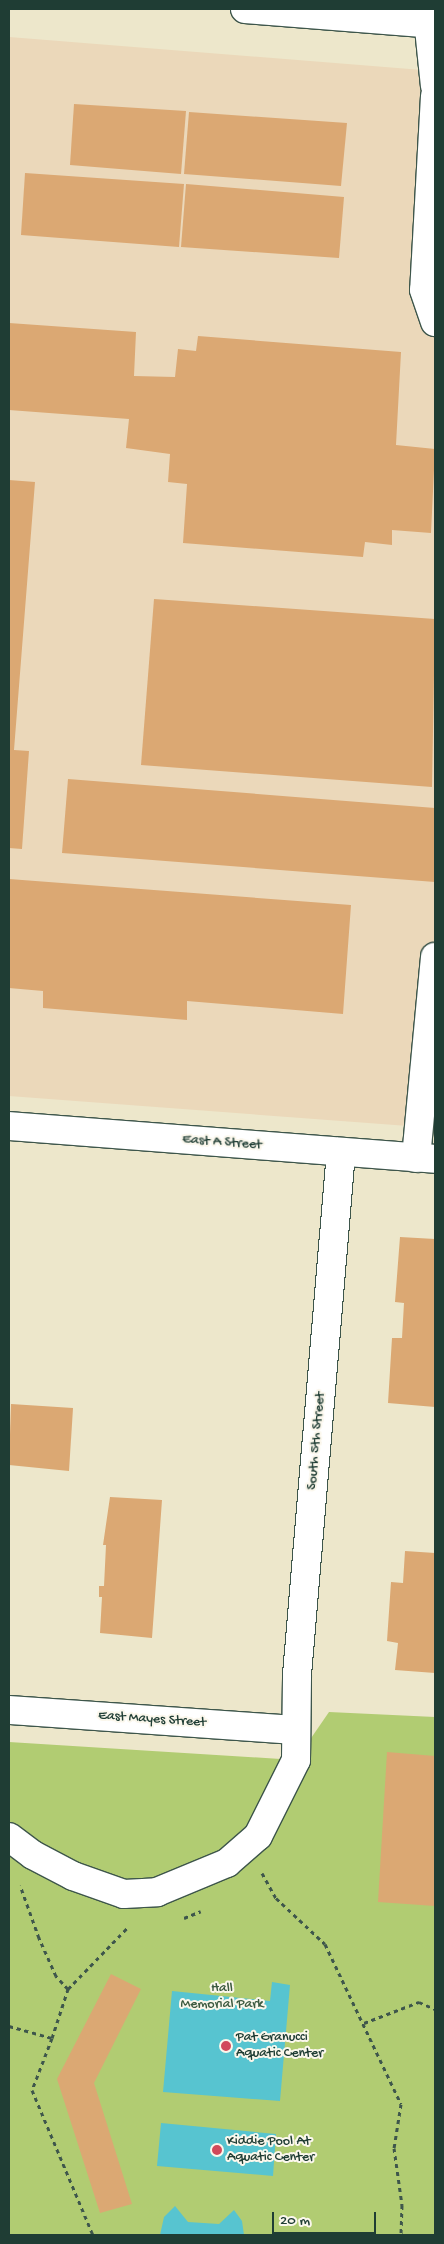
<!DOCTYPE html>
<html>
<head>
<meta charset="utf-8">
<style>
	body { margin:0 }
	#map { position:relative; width:444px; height:2244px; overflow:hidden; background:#ede7cb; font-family:"Gochi Hand",sans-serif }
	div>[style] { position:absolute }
	.built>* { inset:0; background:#ebd8ba }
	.green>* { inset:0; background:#b1cc72 }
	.water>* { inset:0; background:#57c4d0 }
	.building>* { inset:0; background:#dba873 }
	.path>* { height:3px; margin-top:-1.5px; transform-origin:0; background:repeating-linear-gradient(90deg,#3e564b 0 4px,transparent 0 8px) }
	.roads { filter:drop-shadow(1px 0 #3e564b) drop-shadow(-1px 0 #3e564b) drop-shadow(0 1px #3e564b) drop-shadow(0 -1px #3e564b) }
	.minor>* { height:28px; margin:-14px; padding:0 14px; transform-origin:14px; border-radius:14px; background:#fff }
	.dots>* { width:14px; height:14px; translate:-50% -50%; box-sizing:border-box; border:2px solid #fbf7ec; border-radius:50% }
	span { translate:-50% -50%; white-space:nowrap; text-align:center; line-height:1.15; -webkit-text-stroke:4px #fbf7ec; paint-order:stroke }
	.street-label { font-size:14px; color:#1f3d34 }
	.park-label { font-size:14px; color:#3c5a40 }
	.poi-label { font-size:14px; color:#1f3d34 }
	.left { translate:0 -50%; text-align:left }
	.frame { position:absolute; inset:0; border:10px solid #1f3d34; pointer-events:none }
	.scale { position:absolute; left:272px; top:2212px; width:104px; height:22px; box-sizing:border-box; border:2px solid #1f3d34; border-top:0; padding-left:6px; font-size:15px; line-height:18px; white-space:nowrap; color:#1f3d34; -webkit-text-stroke:4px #fbf7ec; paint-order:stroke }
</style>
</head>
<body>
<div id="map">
	<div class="built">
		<div style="clip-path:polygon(9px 37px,435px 71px,435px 1128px,9px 1096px)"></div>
	</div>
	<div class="green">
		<div style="clip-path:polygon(329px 1712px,435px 1717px,435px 2235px,9px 2235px,9px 1742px,296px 1760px)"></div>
	</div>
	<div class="water">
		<div style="clip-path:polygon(272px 1982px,290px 1985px,280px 2101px,163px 2092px,172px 1991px,270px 2001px)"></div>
		<div style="clip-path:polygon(161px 2123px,276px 2134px,273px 2176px,157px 2166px)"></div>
		<div style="clip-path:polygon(175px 2206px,188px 2222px,219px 2224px,234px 2210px,242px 2221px,244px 2235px,160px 2235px,164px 2217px)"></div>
	</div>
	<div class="building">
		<div style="clip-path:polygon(74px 104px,186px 111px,181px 174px,70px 165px)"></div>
		<div style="clip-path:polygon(189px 112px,347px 123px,341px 186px,184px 174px)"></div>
		<div style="clip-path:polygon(25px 173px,184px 184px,179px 247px,21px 235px)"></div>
		<div style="clip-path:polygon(186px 184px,344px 197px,339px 258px,181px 247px)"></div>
		<div style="clip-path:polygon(9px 323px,136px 332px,134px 376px,175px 377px,178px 349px,196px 351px,198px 336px,401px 352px,396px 445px,435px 449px,431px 533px,392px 530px,392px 545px,365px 542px,363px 557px,183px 543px,187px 484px,168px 482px,170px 454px,126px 448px,129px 419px,9px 410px)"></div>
		<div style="clip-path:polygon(9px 480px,35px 482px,14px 750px,29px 751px,22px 849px,9px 848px)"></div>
		<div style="clip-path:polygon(154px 599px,435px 619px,432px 787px,141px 765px)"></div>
		<div style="clip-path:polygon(68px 779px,435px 808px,435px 882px,62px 853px)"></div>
		<div style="clip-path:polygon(9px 879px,351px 905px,343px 1014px,187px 1001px,187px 1020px,43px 1008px,43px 991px,9px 988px)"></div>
		<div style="clip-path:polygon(400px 1237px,435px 1239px,435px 1407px,388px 1403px,392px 1338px,402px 1338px,404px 1303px,395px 1302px)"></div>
		<div style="clip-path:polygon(11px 1404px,73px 1408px,69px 1471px,9px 1465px)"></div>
		<div style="clip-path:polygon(110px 1497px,162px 1500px,152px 1638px,100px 1633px,102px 1597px,99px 1597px,99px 1586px,104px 1586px,106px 1545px,103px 1545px)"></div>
		<div style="clip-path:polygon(405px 1551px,435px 1553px,435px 1673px,395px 1670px,398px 1643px,387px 1641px,391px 1582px,403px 1583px)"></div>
		<div style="clip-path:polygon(387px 1752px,435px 1756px,435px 1906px,378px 1902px)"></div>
		<div style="clip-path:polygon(111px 1974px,141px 1989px,94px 2083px,132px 2204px,100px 2213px,57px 2079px)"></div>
	</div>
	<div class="path">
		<div style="left:262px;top:1873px;width:29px;rotate:61deg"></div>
		<div style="left:276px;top:1898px;width:67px;rotate:43.2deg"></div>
		<div style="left:325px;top:1944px;width:177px;rotate:64.6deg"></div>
		<div style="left:401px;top:2104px;width:45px;rotate:99deg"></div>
		<div style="left:394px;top:2148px;width:58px;rotate:82deg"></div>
		<div style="left:402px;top:2205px;width:30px;rotate:92deg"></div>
		<div style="left:184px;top:1918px;width:18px;rotate:-22deg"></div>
		<div style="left:68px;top:1989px;width:86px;rotate:-45.9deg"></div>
		<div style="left:364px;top:2023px;width:59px;rotate:-20.9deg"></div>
		<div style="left:419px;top:2002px;width:17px;rotate:24deg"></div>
		<div style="left:9px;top:2026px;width:45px;rotate:15.6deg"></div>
		<div style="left:52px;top:2038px;width:52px;rotate:-71.9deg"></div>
		<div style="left:68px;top:1989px;width:18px;rotate:-133deg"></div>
		<div style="left:56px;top:1976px;width:42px;rotate:-114.1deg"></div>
		<div style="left:39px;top:1938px;width:56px;rotate:-109.7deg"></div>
		<div style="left:52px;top:2038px;width:56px;rotate:111deg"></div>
		<div style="left:32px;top:2090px;width:157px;rotate:67.2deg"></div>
	</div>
	<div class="roads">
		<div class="minor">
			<div style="left:245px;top:9px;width:191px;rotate:4.5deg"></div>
			<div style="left:427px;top:9px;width:77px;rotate:84.1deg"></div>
			<div style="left:435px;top:96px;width:194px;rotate:93.2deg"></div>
			<div style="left:424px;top:290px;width:34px;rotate:71deg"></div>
			<div style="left:9px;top:1126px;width:427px;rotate:4.4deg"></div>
			<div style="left:416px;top:1158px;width:202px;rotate:-84.6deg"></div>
			<div style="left:9px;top:1710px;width:287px;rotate:4deg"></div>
			<div style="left:9px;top:1837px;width:30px;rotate:37deg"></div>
			<div style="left:33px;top:1855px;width:45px;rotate:27.7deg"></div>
			<div style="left:73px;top:1876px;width:54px;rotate:19.4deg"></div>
			<div style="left:124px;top:1894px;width:33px;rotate:-3deg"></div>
			<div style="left:157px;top:1892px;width:76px;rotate:-22.5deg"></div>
			<div style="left:227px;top:1863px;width:41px;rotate:-41.1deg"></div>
			<div style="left:258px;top:1836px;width:85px;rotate:-63.4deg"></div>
			<div style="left:296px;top:1760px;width:85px;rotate:-89.3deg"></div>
			<div style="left:297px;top:1675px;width:525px;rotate:-85.19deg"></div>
		</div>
	</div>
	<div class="dots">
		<div style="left:226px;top:2046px;background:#d1495b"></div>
		<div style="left:217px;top:2150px;background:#d1495b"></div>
	</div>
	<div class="street-label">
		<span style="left:222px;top:1143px;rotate:4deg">East A Street</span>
		<span style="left:317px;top:1441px;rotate:-85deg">South 5th Street</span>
		<span style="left:152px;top:1720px;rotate:4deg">East Mayes Street</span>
	</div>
	<div class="park-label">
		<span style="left:222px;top:1997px">Hall<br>Memorial Park</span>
	</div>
	<div class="poi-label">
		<span class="left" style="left:236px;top:2046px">Pat Granucci<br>Aquatic Center</span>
		<span class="left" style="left:227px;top:2150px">Kiddie Pool At<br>Aquatic Center</span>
	</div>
	<div class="frame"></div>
	<div class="scale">20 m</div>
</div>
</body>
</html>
